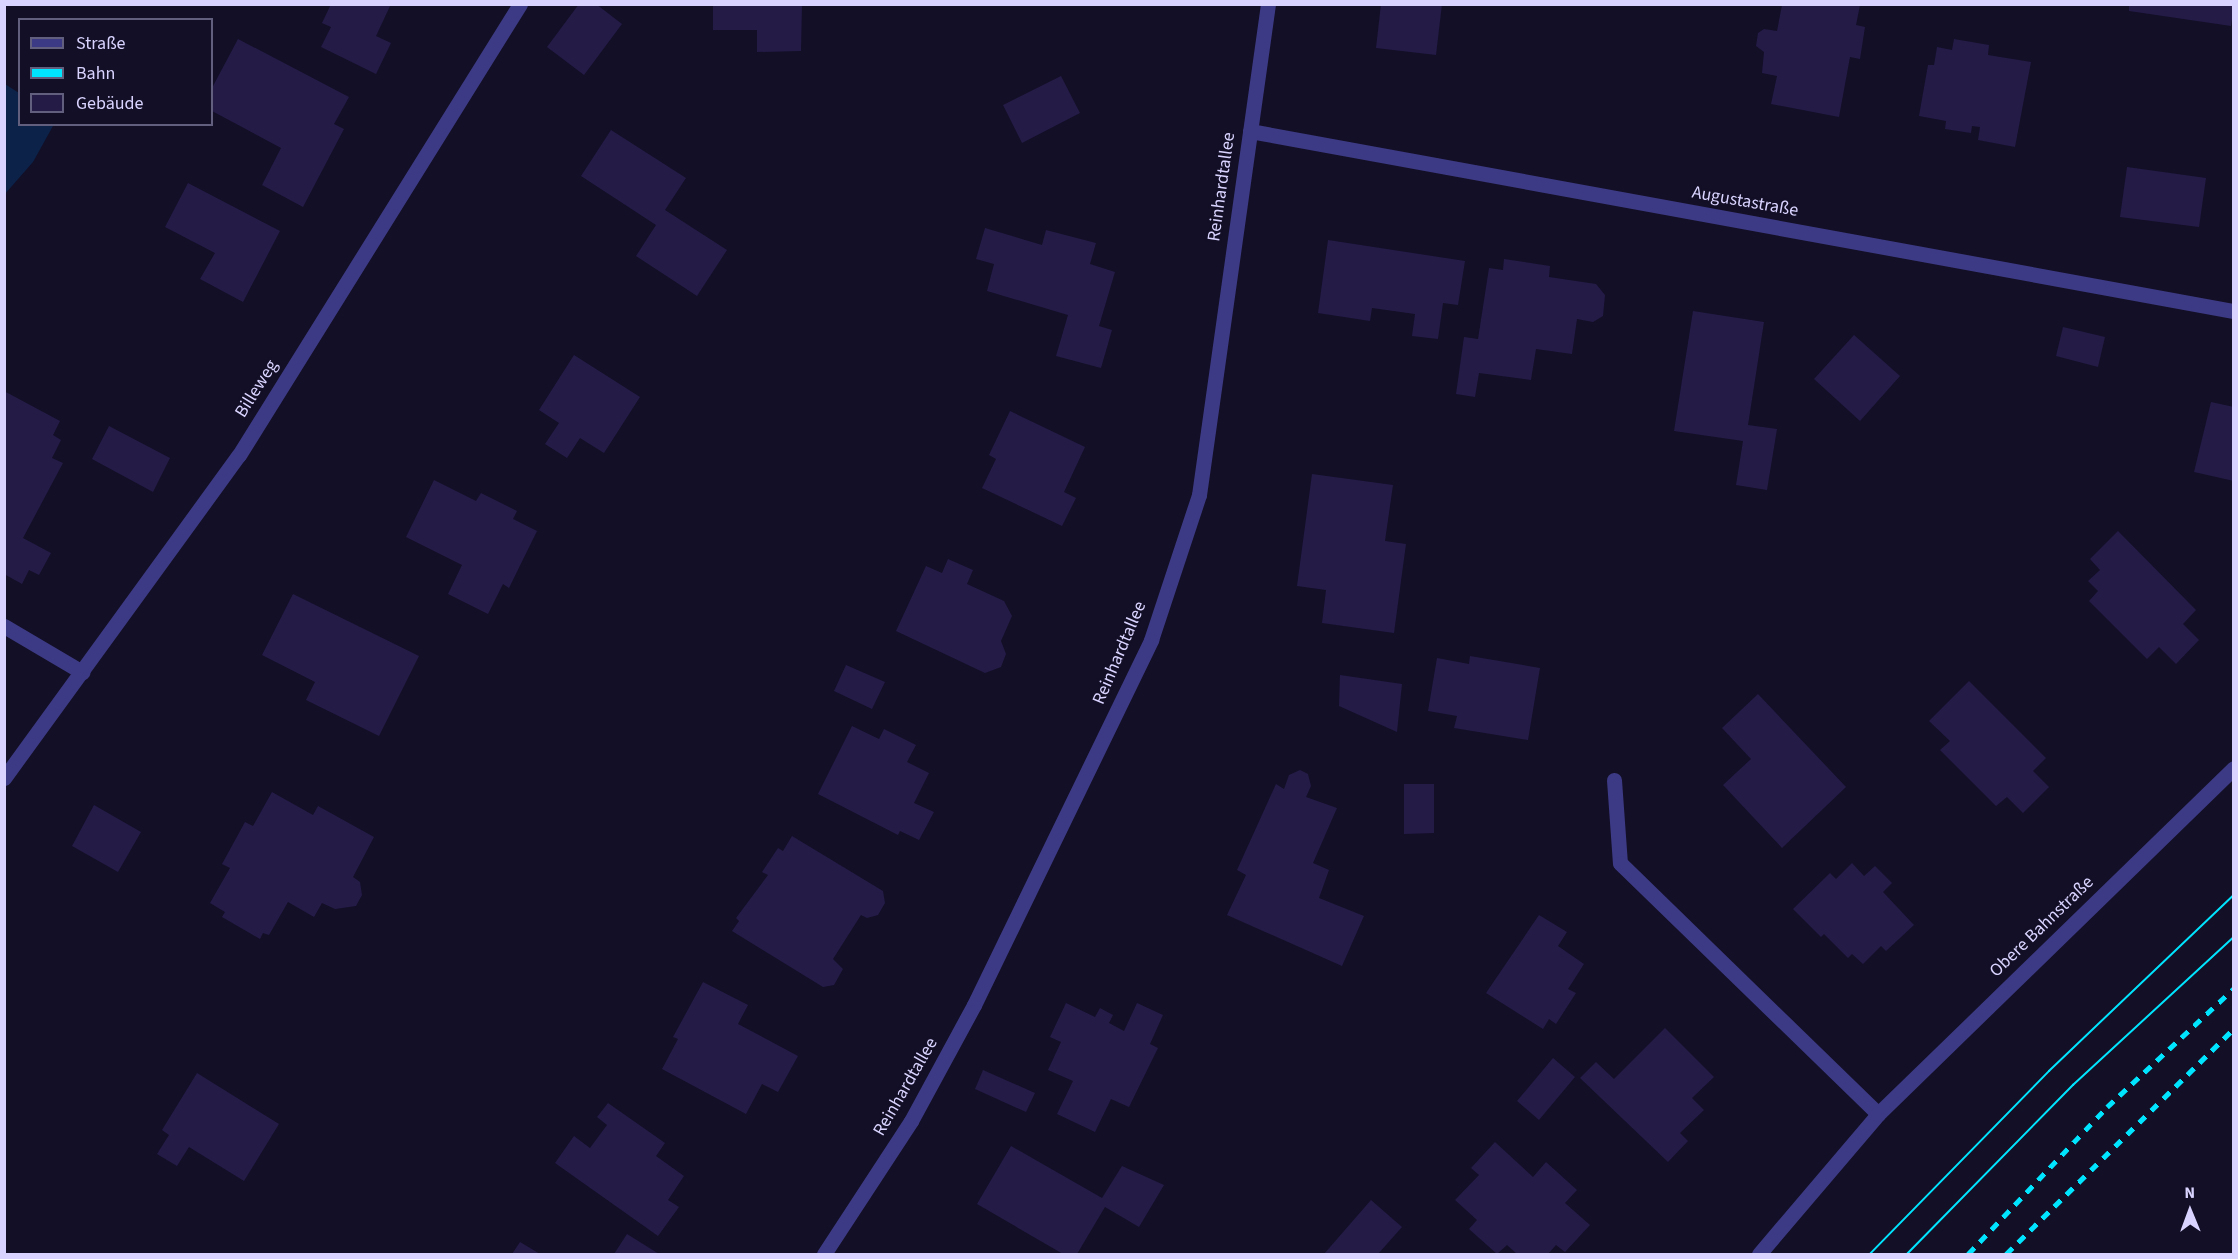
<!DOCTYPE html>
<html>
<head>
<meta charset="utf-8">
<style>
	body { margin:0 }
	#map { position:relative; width:2238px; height:1259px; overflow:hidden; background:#130f26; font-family:"Source Sans 3",sans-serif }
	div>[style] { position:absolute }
	.water>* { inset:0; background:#0c2248 }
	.building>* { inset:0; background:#241b47 }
	.lane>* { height:15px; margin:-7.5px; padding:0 7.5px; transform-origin:7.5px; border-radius:7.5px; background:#3d3a85 }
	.street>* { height:15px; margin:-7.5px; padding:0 7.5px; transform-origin:7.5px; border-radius:7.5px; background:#3d3a85 }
	.tram>* { height:1.5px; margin:-0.75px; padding:0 0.75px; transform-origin:0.75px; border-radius:0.75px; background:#00e5ff }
	.rail>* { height:4.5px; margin-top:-2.25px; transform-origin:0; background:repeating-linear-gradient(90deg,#00e5ff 0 9px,transparent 0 17px) }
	span { translate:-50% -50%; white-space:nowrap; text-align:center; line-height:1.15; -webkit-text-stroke:4.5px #130f26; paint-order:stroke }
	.street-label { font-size:18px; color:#d9d4ff }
	.frame { position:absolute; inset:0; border:6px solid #d9d4ff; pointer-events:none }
	.legend { position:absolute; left:18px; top:18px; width:195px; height:108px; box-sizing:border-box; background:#130f26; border:2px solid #625e7d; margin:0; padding:8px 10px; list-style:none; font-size:18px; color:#d9d4ff }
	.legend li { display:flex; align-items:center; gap:12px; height:30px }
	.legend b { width:30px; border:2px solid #625e7d }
	.north { position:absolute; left:2160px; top:1181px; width:60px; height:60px; -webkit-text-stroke:4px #130f26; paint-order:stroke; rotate:359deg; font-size:16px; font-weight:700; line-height:24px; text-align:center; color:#d9d4ff }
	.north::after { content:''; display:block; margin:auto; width:21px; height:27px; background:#d9d4ff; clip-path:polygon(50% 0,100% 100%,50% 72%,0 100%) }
</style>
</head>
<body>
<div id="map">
	<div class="water">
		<div style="clip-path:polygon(5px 84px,19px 93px,20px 124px,53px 126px,33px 162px,5px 194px)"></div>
	</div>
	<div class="building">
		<div style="clip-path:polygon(331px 4px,391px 4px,376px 36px,391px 43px,376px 74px,321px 47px,331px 27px,322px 23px)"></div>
		<div style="clip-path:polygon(579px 4px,596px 4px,622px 24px,584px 75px,547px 47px)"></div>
		<div style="clip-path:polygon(713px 4px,802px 4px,801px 51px,757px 52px,757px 30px,713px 30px)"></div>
		<div style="clip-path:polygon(1381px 4px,1442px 4px,1436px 55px,1376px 48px)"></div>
		<div style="clip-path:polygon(2129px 4px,2234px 4px,2234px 6px,2231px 26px,2129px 11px)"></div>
		<div style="clip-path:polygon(1782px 5px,1860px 5px,1856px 25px,1865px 27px,1860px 59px,1850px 57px,1839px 117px,1771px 104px,1777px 76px,1762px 73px,1764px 52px,1756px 46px,1758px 33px,1764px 29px,1777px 31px)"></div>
		<div style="clip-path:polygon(238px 39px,349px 97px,334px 124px,344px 129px,303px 207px,262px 185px,281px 148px,212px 111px,212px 88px)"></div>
		<div style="clip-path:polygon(1954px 39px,1989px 45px,1988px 55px,2031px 62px,2015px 147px,1978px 140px,1980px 127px,1972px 126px,1971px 133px,1945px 129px,1946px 121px,1919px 116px,1928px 65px,1934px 65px,1937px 47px,1952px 50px)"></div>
		<div style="clip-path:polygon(1061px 76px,1080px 113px,1022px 143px,1003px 105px)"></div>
		<div style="clip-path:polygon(611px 130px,686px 178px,665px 210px,727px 250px,697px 296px,636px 256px,656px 225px,581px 176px)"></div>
		<div style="clip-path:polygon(2127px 167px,2206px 178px,2199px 227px,2120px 217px)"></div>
		<div style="clip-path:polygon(188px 183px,280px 231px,243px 302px,200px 279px,215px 253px,165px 227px)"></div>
		<div style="clip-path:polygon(985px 228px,1042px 245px,1046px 230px,1096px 243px,1090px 264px,1115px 272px,1099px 326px,1112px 330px,1101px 368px,1056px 356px,1068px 315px,987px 291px,994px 264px,976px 259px)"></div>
		<div style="clip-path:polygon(1328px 240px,1465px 261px,1458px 305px,1443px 303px,1438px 339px,1412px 336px,1415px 314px,1372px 308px,1370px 321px,1318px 313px)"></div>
		<div style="clip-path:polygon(1504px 259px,1550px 266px,1549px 277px,1596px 284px,1605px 295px,1603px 316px,1593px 322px,1577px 319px,1572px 354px,1536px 349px,1531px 380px,1479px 373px,1475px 397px,1456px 394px,1464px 337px,1478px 339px,1489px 268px,1503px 270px)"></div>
		<div style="clip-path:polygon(1693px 311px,1764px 322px,1748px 425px,1777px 429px,1767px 490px,1736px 485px,1743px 441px,1674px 431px)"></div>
		<div style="clip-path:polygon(2063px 327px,2105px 337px,2098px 367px,2056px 356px)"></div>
		<div style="clip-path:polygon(1854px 335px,1900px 376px,1860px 421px,1814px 379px)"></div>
		<div style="clip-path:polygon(574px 355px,640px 397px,604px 453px,580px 438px,567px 458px,545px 444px,559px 423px,539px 410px)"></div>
		<div style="clip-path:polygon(4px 391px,60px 421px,53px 435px,61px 440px,52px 458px,63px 463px,23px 538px,51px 553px,39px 575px,29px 570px,22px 584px,4px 574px)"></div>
		<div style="clip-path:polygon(2211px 402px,2234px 407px,2234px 481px,2194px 472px)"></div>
		<div style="clip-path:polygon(1010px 411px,1085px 447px,1064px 492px,1076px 498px,1062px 526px,982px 488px,996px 459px,989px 455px)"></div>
		<div style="clip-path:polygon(109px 426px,170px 458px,153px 492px,92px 459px)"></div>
		<div style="clip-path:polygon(1312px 474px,1393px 485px,1385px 541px,1406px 544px,1394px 633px,1322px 623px,1326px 590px,1297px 586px)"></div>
		<div style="clip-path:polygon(434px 480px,476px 501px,481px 493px,517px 511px,513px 519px,537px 531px,509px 588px,503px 584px,488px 614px,448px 594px,462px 565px,406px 537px)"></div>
		<div style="clip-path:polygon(2118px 531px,2196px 610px,2183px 624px,2199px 640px,2176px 664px,2159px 647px,2147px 659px,2089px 601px,2098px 591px,2088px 581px,2100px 570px,2090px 559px)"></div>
		<div style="clip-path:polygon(948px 559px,973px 570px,967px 584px,1004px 601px,1012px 616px,1001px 641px,1006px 654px,1001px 667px,985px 673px,896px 631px,926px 566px,942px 573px)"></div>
		<div style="clip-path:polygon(293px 594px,419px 656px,379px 736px,306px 700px,315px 682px,262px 655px)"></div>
		<div style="clip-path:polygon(1470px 656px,1540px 668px,1528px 740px,1454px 728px,1457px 716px,1428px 711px,1437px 658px,1469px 664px)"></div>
		<div style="clip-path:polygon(846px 665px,885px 682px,872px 709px,834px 691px)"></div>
		<div style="clip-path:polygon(1340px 675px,1402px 684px,1397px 732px,1339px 706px)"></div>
		<div style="clip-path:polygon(1969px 681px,2046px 758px,2033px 771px,2049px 787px,2023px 813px,2007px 797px,1996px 806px,1940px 750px,1950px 741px,1929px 721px)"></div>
		<div style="clip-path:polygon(1758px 694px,1846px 787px,1782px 848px,1723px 785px,1751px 759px,1722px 728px)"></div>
		<div style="clip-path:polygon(852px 726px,879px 739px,884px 729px,916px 745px,907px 762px,929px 773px,914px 803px,934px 812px,919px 840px,900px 831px,898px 835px,818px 794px)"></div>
		<div style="clip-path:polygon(1300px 770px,1308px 774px,1311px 786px,1306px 797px,1337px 808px,1313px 863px,1329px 870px,1319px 898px,1364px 916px,1342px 966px,1227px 915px,1246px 875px,1237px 870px,1276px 784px,1284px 789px,1289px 775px)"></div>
		<div style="clip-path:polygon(1404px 784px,1434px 784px,1434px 833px,1404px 834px)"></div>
		<div style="clip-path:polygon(272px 792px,313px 815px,318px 806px,374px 837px,353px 877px,360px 882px,362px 895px,356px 906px,335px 909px,322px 903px,314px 917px,288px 902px,269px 935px,263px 933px,260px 939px,222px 917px,225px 912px,210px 903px,230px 868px,222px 864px,245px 822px,253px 826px)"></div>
		<div style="clip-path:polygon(94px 805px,141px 832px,118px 872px,72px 846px)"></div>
		<div style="clip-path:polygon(792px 836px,883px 891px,885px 903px,878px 915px,867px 918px,861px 915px,833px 959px,843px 969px,834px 985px,823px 987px,732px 931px,739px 921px,736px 918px,768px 875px,762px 872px,778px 848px,783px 851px)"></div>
		<div style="clip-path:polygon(1852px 863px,1864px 876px,1875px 866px,1892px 883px,1883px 892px,1914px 925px,1886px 951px,1881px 946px,1863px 964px,1852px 954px,1848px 958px,1824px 934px,1821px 937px,1793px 909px,1830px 873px,1836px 879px)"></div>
		<div style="clip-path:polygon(1539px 915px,1567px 932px,1558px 946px,1584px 964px,1568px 989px,1576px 993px,1556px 1024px,1549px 1019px,1543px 1029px,1486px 993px)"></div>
		<div style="clip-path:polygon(703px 982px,748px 1005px,738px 1024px,798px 1056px,778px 1092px,762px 1084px,746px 1114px,662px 1069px,678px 1039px,673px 1037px)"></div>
		<div style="clip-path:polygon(1066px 1003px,1095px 1017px,1100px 1008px,1113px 1015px,1109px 1023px,1124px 1031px,1137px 1003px,1163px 1015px,1150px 1044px,1158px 1048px,1129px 1107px,1111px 1099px,1095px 1132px,1057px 1114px,1073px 1081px,1048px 1070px,1061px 1042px,1050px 1037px)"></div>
		<div style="clip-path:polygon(1665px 1028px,1714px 1077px,1692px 1098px,1704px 1110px,1680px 1133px,1688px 1141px,1668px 1162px,1580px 1078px,1596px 1062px,1614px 1079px)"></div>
		<div style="clip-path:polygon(1553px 1058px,1575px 1077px,1539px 1120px,1517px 1101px)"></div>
		<div style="clip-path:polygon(983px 1070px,1035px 1093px,1026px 1112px,975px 1089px)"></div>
		<div style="clip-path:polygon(197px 1073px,279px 1124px,244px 1181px,189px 1147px,177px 1166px,157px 1154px,169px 1135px,162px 1130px)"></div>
		<div style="clip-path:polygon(608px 1103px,665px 1143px,656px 1156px,684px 1176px,668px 1200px,679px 1207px,658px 1236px,555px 1163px,574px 1136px,590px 1148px,607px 1125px,597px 1117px)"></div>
		<div style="clip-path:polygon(1495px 1142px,1533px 1177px,1546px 1162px,1577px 1190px,1565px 1203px,1590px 1225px,1565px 1252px,1556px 1245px,1548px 1254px,1517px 1254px,1507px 1245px,1497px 1254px,1469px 1229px,1477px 1220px,1455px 1200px,1479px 1175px,1471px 1168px)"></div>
		<div style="clip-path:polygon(1011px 1146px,1102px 1198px,1122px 1166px,1164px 1185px,1139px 1227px,1105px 1207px,1077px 1254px,1063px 1254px,977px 1204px)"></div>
		<div style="clip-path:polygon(1371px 1200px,1402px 1227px,1378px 1254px,1324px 1254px)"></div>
		<div style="clip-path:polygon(627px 1234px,659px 1254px,614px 1254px)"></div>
		<div style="clip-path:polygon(520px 1242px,540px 1254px,512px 1254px)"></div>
	</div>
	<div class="lane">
		<div style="left:4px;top:626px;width:91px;rotate:30.5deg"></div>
	</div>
	<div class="street">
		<div style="left:1250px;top:131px;width:1000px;rotate:10.37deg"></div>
		<div style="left:4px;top:778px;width:399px;rotate:-54deg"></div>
		<div style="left:239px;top:455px;width:531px;rotate:-58.07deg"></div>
		<div style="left:1614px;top:780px;width:83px;rotate:85.9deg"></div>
		<div style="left:1620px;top:863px;width:360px;rotate:44.2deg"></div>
		<div style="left:824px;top:1254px;width:159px;rotate:-56.8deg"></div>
		<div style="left:911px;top:1121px;width:132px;rotate:-61.5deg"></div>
		<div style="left:974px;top:1005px;width:406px;rotate:-64.1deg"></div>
		<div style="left:1151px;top:640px;width:153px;rotate:-71.7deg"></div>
		<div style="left:1199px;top:495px;width:496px;rotate:-82deg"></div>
		<div style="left:1759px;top:1254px;width:184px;rotate:-49.6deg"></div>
		<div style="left:1878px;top:1114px;width:496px;rotate:-44.2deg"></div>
	</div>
	<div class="tram">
		<div style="left:1870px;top:1254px;width:256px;rotate:-45.6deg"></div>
		<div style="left:2049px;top:1071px;width:255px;rotate:-43.6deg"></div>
		<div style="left:1907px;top:1254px;width:237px;rotate:-45.5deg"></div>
		<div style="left:2073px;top:1085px;width:219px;rotate:-42.6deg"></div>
	</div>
	<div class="rail">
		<div style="left:1968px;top:1254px;width:202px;rotate:-46.6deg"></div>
		<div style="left:2107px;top:1107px;width:174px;rotate:-43.1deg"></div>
		<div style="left:2006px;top:1254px;width:321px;rotate:-44.7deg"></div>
	</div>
	<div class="street-label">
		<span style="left:1222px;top:187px;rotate:-82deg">Reinhardtallee</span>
		<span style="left:1745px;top:202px;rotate:10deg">Augustastraße</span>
		<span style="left:257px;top:389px;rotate:-58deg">Billeweg</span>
		<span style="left:1120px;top:653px;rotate:-67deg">Reinhardtallee</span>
		<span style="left:2042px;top:927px;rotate:-44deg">Obere Bahnstraße</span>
		<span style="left:906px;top:1087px;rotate:-60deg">Reinhardtallee</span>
	</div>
	<div class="frame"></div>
	<ul class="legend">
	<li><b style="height:8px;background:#3d3a85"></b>Straße</li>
	<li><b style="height:8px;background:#00e5ff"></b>Bahn</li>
	<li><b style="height:16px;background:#241b47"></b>Gebäude</li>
	</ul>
	<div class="north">N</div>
</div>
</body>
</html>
